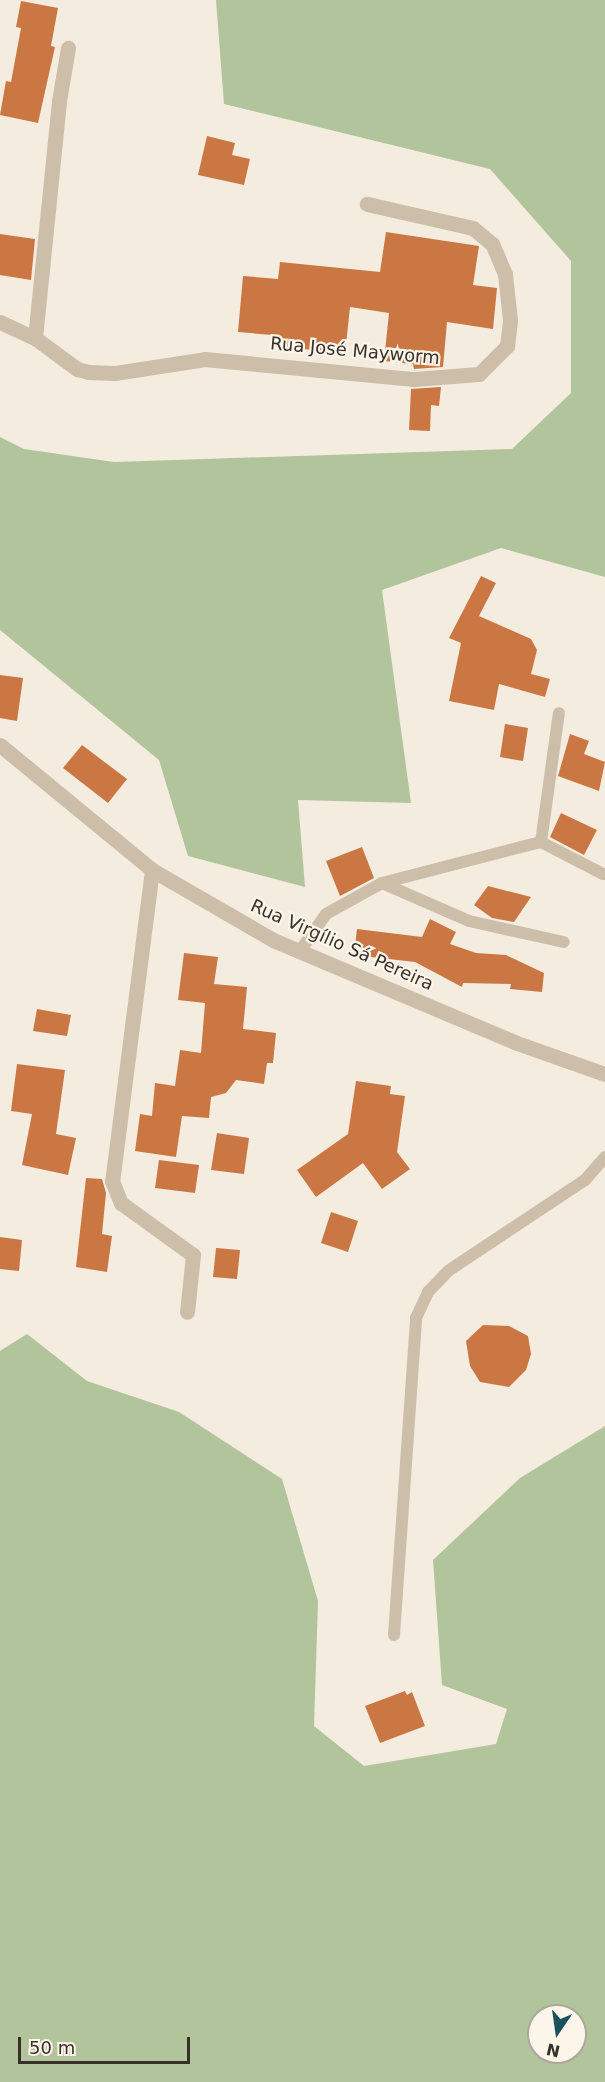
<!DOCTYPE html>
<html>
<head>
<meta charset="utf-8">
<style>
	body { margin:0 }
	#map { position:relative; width:605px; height:2082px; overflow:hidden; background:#f4ecde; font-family:"DejaVu Sans",sans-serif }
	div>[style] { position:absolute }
	.green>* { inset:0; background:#b1c49c }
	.building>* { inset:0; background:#cb7744 }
	.lane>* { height:12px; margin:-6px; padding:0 6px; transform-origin:6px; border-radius:6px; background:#cdbea9 }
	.street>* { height:15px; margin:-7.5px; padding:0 7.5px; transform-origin:7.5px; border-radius:7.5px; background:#cdbea9 }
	span { translate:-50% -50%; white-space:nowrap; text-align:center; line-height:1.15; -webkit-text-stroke:4.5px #fbf5ea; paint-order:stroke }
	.street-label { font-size:18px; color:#393029 }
	.north { position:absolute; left:527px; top:2004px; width:60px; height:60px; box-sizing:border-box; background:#fbf5ea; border:2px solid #ada69d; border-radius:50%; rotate:193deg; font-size:16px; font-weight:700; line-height:24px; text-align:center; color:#393029 }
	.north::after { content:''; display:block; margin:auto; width:21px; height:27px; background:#1c505d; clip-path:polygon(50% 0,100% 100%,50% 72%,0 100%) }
	.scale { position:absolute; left:18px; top:2037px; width:172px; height:27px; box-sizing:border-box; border:3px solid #393029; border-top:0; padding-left:8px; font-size:18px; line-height:21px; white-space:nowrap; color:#393029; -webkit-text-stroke:4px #fbf5ea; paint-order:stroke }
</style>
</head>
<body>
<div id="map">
	<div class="green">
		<div style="clip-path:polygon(216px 0,605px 0,605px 577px,501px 548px,382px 590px,411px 803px,298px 800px,305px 887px,188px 856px,159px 760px,0 630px,0 437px,24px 449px,114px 462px,512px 449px,571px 393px,571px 261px,490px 169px,224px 104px)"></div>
		<div style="clip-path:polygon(evenodd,27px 1334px,87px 1381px,179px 1412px,282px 1479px,318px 1601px,314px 1726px,364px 1766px,496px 1744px,507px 1709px,442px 1685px,433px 1560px,520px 1478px,605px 1426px,605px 2082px,0 2082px,0 1351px,27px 1334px,539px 2016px,575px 2016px,575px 2052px,539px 2052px,539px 2016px)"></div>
	</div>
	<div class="building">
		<div style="clip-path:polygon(21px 1px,58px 8px,51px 46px,55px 47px,38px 123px,0 115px,6px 81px,11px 82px,21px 28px,16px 27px)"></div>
		<div style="clip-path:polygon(207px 136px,235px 143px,232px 155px,250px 159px,244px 185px,198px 175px)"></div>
		<div style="clip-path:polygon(386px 232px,479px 246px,473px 285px,497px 288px,493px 329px,447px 322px,443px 367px,414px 369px,413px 364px,384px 361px,389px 313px,350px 307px,345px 354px,271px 345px,272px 335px,238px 332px,243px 276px,278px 279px,280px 262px,380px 272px)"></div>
		<div style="clip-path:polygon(0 234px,35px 239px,31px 280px,0 275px)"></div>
		<div style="clip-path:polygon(441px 387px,439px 406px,431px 405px,430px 431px,409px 430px,411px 389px)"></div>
		<div style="clip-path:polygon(481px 576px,496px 583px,479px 616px,531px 639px,537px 650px,531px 674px,550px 679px,545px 697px,499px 684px,494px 710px,449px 701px,461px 643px,449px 638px)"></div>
		<div style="clip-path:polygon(0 675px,23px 678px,17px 721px,0 718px)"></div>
		<div style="clip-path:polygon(505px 724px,528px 728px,523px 761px,500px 757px)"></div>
		<div style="clip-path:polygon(570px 734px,589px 741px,584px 754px,605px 762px,599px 791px,558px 776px)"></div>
		<div style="clip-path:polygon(82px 745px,127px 779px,108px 803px,63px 768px)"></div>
		<div style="clip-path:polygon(561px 813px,597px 830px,584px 855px,550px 837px)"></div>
		<div style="clip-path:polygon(362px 847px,374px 878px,340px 896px,326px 861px)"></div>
		<div style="clip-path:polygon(488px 886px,531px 897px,514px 922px,492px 918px,474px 905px)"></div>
		<div style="clip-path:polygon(430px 919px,456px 932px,450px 944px,476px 953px,506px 955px,544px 973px,542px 992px,510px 989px,511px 984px,463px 983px,462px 987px,415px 962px,354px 955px,357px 929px,422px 937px)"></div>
		<div style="clip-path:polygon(184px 953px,218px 957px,214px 984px,247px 987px,243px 1029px,276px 1033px,273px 1063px,267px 1063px,264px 1084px,236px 1080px,226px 1093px,211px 1097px,209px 1118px,182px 1116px,176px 1157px,135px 1151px,140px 1114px,152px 1116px,155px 1083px,175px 1086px,180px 1050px,201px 1053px,205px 1003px,178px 1000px)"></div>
		<div style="clip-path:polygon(37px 1009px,71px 1015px,67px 1036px,33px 1031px)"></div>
		<div style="clip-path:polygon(17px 1064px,65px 1070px,56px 1134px,76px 1138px,68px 1175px,22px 1165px,32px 1114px,11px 1111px)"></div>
		<div style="clip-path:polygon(356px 1081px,391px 1086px,390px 1094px,405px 1096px,397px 1152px,410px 1169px,382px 1189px,363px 1163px,316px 1197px,297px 1170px,348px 1134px)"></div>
		<div style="clip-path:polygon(217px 1133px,249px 1138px,244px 1174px,211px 1170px)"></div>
		<div style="clip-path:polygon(159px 1160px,199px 1165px,195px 1193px,155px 1188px)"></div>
		<div style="clip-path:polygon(86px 1178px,102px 1179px,106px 1193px,102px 1234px,112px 1236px,107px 1272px,76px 1267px)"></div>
		<div style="clip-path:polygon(331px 1212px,358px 1221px,348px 1252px,321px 1243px)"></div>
		<div style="clip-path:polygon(0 1237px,22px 1240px,19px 1271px,0 1269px)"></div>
		<div style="clip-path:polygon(216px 1248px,240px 1250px,237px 1279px,213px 1277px)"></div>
		<div style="clip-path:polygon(483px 1325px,509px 1326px,528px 1336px,531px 1354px,526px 1370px,509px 1387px,480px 1382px,470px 1366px,466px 1341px)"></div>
		<div style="clip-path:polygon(405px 1691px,407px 1695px,412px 1692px,425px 1726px,380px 1743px,365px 1706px)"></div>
	</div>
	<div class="lane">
		<div style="left:541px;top:842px;width:130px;rotate:-82.1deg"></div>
		<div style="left:382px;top:883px;width:95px;rotate:23.6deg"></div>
		<div style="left:469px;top:921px;width:97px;rotate:12.5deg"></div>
		<div style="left:300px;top:951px;width:45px;rotate:-54.9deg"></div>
		<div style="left:326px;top:914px;width:64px;rotate:-29deg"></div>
		<div style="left:382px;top:883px;width:164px;rotate:-14.5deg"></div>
		<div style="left:541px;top:842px;width:70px;rotate:27.3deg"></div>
		<div style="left:394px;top:1635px;width:318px;rotate:-86deg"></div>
		<div style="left:416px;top:1318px;width:29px;rotate:-65deg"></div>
		<div style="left:428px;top:1292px;width:29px;rotate:-46deg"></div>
		<div style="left:448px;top:1271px;width:164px;rotate:-33.6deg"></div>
		<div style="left:585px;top:1180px;width:30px;rotate:-49deg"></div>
	</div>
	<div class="street">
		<div style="left:0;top:322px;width:38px;rotate:25deg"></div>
		<div style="left:35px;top:338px;width:52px;rotate:36.4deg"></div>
		<div style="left:77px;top:369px;width:11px;rotate:15deg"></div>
		<div style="left:88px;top:372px;width:27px;rotate:2deg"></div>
		<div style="left:115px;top:373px;width:91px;rotate:-8.8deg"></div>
		<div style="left:205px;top:359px;width:210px;rotate:5.5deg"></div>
		<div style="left:414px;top:379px;width:65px;rotate:-4.4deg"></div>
		<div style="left:479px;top:374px;width:40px;rotate:-45deg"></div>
		<div style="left:507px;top:346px;width:26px;rotate:-83deg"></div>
		<div style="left:510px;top:320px;width:46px;rotate:-96.2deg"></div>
		<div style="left:505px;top:274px;width:33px;rotate:-113deg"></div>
		<div style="left:492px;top:244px;width:25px;rotate:-140deg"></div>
		<div style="left:473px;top:228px;width:109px;rotate:-167.2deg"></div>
		<div style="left:35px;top:338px;width:238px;rotate:-84.2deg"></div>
		<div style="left:59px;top:101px;width:54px;rotate:-80.4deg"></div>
		<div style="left:0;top:745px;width:197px;rotate:39.4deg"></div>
		<div style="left:152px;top:870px;width:140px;rotate:30deg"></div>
		<div style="left:273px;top:940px;width:262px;rotate:22.9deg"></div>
		<div style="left:514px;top:1042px;width:96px;rotate:19.4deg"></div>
		<div style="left:152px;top:870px;width:314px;rotate:97.3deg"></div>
		<div style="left:112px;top:1181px;width:24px;rotate:68deg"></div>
		<div style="left:121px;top:1203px;width:89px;rotate:35.8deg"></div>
		<div style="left:193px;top:1255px;width:57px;rotate:96deg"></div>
	</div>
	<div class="street-label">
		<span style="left:355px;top:351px;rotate:5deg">Rua José Mayworm</span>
		<span style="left:342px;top:945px;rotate:24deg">Rua Virgílio Sá Pereira</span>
	</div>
	<div class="north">N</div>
	<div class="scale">50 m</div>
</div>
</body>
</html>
